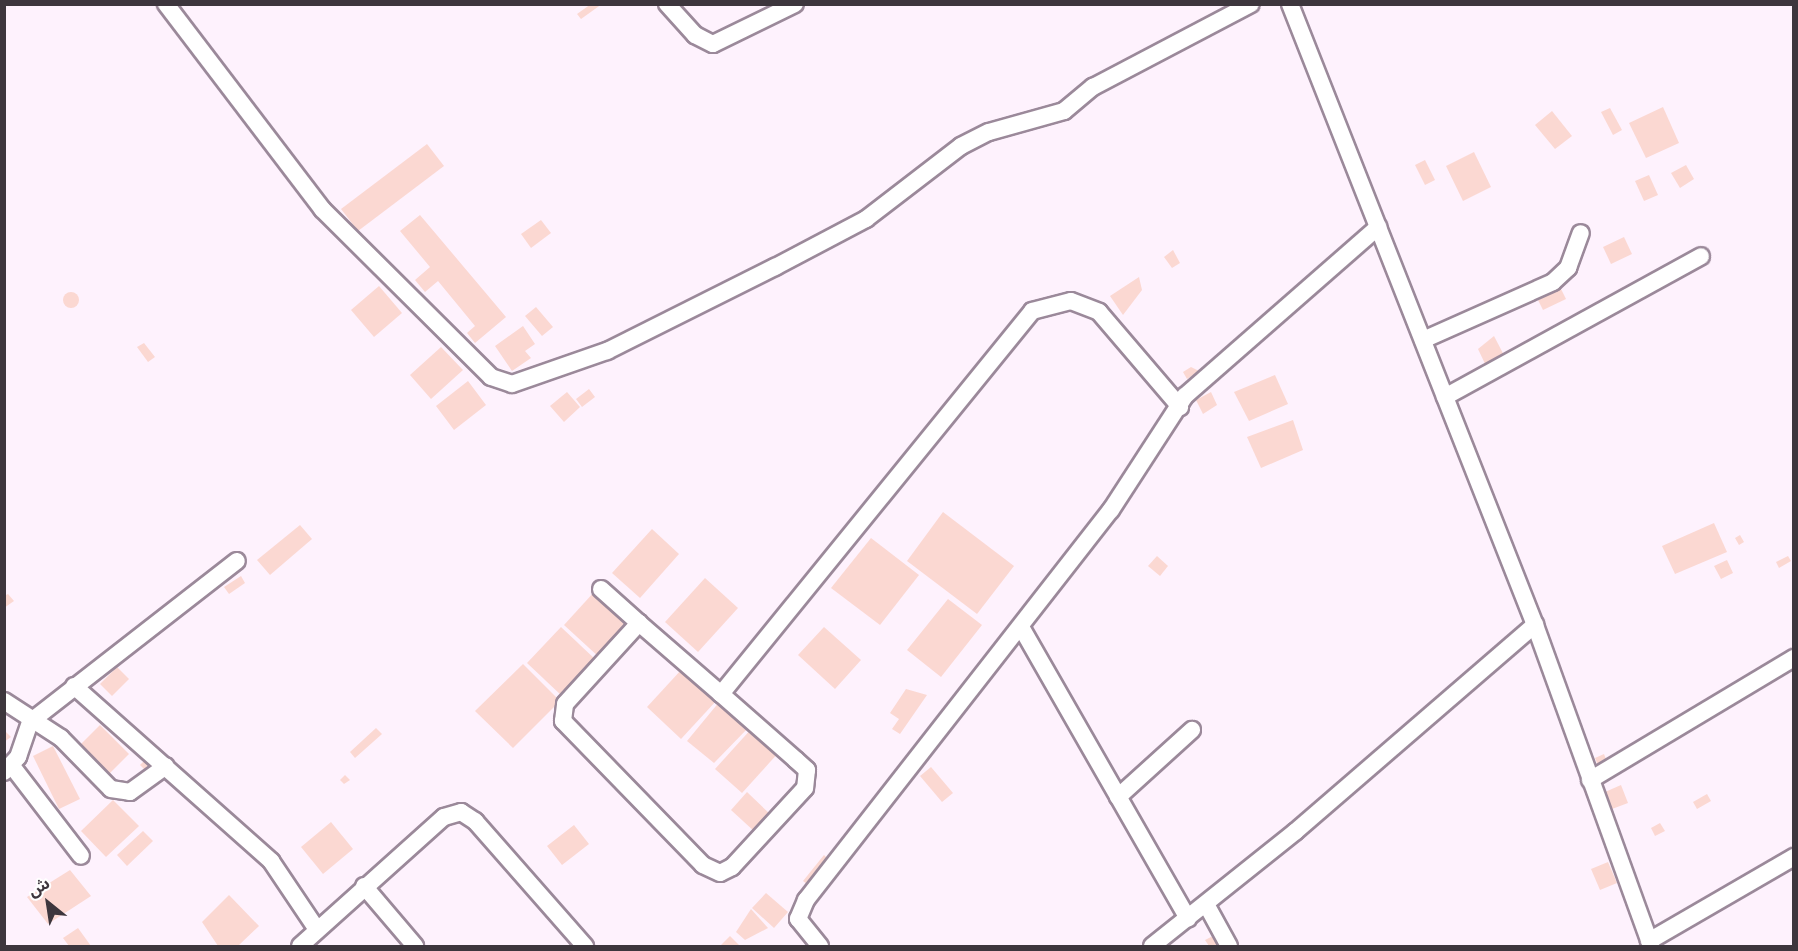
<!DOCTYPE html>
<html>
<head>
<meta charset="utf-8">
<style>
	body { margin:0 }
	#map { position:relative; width:1798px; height:951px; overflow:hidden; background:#fef2fd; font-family:Roboto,"Noto Sans Arabic",sans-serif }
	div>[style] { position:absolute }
	.building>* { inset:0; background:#fbd8d2 }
	.round { border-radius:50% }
	.roads { filter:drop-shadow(2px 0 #9b899a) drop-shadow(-2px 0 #9b899a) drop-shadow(0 2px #9b899a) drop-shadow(0 -2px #9b899a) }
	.street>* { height:16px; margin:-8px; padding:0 8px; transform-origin:8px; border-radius:8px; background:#fff }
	span { translate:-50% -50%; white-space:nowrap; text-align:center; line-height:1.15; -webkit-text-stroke:4.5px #fff; paint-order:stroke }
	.frame { position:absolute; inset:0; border:6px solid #3d363d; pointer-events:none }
	.north { position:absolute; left:18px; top:873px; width:60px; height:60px; -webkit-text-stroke:4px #fff; paint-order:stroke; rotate:330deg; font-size:16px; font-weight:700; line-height:24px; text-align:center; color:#3d363d }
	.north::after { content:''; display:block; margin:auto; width:21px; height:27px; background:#3d363d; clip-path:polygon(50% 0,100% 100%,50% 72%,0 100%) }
</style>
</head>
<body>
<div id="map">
	<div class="building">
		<div style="clip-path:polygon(591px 4px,602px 4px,581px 19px,577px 14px)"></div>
		<div style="clip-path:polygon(1663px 107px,1679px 143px,1646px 158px,1629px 123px)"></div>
		<div style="clip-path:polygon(1610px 108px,1622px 130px,1613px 135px,1601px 112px)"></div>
		<div style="clip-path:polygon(1552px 111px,1572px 136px,1555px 149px,1535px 125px)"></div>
		<div style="clip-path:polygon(427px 144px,444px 166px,358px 231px,341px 209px)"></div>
		<div style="clip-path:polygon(1474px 152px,1491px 187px,1463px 201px,1446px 166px)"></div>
		<div style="clip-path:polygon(1425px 160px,1435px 180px,1425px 185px,1415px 165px)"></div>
		<div style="clip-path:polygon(1686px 165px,1694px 179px,1680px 188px,1671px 173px)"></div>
		<div style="clip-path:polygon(1649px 175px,1658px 195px,1644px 201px,1635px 181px)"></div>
		<div style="clip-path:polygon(420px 215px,506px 317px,475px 343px,467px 333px,475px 326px,438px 281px,425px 292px,415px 280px,430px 267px,400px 231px)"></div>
		<div style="clip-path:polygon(541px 220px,551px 233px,531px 248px,521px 234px)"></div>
		<div style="clip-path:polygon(1624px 237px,1632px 254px,1611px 264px,1603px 247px)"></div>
		<div style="clip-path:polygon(1173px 250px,1180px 263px,1172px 268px,1164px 257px)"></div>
		<div style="clip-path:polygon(1139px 277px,1142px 290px,1123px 315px,1110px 296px)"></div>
		<div style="clip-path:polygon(379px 286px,402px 313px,374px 337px,351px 310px)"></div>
		<div style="clip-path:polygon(1561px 289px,1566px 299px,1543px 310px,1538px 300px)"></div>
		<div class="round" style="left:63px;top:292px;width:16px;height:16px"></div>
		<div style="clip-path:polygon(536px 307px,553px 327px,542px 336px,525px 316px)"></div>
		<div style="clip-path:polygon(523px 326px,535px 344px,525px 351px,531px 358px,512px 371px,495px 346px)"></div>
		<div style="clip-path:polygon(1494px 336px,1507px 361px,1488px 370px,1478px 349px)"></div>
		<div style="clip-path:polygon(144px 343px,155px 357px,148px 362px,137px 347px)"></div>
		<div style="clip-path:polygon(441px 347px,463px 370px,431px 399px,410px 375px)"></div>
		<div style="clip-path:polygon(1191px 367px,1199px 371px,1187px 379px,1183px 372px)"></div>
		<div style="clip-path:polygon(1275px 375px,1288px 404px,1249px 421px,1234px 392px)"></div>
		<div style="clip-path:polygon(468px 381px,486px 405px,454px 430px,436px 406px)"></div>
		<div style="clip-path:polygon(589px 389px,595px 397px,582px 407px,576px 399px)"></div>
		<div style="clip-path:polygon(567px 392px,580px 407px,564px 422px,550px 406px)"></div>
		<div style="clip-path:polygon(1211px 392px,1217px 405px,1203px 414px,1196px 400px)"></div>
		<div style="clip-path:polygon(1293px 420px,1303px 450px,1261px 468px,1247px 437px)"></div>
		<div style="clip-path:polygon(943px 512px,1014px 566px,977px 614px,907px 561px)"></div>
		<div style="clip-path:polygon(1714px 523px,1727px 552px,1675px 574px,1662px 546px)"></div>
		<div style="clip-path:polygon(300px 525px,312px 539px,270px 575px,257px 560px)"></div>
		<div style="clip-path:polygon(652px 529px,679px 554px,640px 598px,612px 573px)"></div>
		<div style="clip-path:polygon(1740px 535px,1744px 542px,1739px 545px,1735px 538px)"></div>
		<div style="clip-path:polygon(871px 538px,919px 575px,880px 625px,831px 588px)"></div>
		<div style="clip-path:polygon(1157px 556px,1168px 566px,1160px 576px,1148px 566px)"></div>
		<div style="clip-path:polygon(1788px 556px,1791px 561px,1779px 568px,1776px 562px)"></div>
		<div style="clip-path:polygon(1727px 560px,1733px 573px,1721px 579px,1714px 566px)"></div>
		<div style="clip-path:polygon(241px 576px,245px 583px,229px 594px,224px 587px)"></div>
		<div style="clip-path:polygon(705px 578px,738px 608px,698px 652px,665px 622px)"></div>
		<div style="clip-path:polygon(595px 591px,631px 624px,600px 658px,564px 625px)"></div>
		<div style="clip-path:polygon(8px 594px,14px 601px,4px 608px,4px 596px)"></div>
		<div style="clip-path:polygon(948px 599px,982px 625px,941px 677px,907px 650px)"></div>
		<div style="clip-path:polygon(561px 627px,596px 660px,562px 696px,527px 663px)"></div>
		<div style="clip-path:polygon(824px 627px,861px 660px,835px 689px,798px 655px)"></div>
		<div style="clip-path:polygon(523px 664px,560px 701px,513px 748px,475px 711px)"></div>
		<div style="clip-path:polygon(117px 667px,129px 679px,112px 696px,100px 684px)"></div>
		<div style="clip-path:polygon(682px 669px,717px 700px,681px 739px,647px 707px)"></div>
		<div style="clip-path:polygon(906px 689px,927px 695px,900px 734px,892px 729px,899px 719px,890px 713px)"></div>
		<div style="clip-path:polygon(720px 701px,750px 726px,714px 763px,687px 741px)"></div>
		<div style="clip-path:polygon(100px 725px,129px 754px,109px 774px,80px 745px)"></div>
		<div style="clip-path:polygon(753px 727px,780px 751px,742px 793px,715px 769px)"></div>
		<div style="clip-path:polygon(376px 728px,382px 734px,355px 758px,350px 752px)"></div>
		<div style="clip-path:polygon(4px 730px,11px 737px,4px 742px)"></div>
		<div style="clip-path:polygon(53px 746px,80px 799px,59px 809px,33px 756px)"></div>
		<div style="clip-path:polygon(1604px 754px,1609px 767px,1600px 770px,1595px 758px)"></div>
		<div style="clip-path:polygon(147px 758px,154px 764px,147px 772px,140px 765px)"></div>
		<div style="clip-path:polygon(931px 767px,953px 793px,942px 802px,920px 776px)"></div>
		<div style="clip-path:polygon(345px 775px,350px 780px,344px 784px,340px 780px)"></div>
		<div style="clip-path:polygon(1621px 785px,1628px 803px,1612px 809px,1605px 792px)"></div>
		<div style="clip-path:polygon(747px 792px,771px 815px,755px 832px,731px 810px)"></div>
		<div style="clip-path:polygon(1707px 794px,1711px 801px,1697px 809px,1693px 802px)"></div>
		<div style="clip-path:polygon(113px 800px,139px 826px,106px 857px,81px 831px)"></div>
		<div style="clip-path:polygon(331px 822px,353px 849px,323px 874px,301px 847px)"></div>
		<div style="clip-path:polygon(1660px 823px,1665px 831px,1655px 836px,1651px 828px)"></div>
		<div style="clip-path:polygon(574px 825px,589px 844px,562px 865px,547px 846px)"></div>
		<div style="clip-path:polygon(143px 831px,153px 841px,127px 866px,117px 855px)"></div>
		<div style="clip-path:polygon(824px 855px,833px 864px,812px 888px,803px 881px)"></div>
		<div style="clip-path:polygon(1608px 862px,1617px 883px,1600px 890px,1591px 869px)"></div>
		<div style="clip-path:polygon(70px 870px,91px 896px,48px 924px,27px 897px)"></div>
		<div style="clip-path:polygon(766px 893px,788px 912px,774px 928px,752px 908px)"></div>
		<div style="clip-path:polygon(229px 895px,259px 926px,238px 946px,218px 946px,202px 922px)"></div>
		<div style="clip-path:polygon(751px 909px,768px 928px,745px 940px,736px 932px)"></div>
		<div style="clip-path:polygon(78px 928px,91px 946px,69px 946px,63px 938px)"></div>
		<div style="clip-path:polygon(1217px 934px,1224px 946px,1209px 946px,1205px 940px)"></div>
		<div style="clip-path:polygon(730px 936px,740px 946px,720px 946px)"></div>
	</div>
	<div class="roads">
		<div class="street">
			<div style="left:166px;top:4px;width:258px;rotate:52.7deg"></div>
			<div style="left:322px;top:209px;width:238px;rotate:44.8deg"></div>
			<div style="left:491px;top:377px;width:22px;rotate:18deg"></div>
			<div style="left:512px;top:384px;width:101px;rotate:-19.2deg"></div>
			<div style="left:607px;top:351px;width:188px;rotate:-26.6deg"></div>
			<div style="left:775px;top:267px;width:103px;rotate:-27.8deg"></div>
			<div style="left:866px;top:219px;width:120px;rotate:-37.5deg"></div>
			<div style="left:961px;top:146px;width:31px;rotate:-27deg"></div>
			<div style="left:989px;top:132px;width:78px;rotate:-15.6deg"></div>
			<div style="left:1064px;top:111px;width:38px;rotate:-40deg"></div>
			<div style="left:1093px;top:87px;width:178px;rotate:-27.7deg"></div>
			<div style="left:667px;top:4px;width:42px;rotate:47.9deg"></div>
			<div style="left:695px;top:35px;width:20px;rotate:27deg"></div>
			<div style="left:713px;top:44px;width:91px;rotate:-26deg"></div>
			<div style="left:1290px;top:4px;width:668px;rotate:68.47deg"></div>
			<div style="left:1535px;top:625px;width:341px;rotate:70.1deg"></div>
			<div style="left:1423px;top:340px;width:142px;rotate:-24deg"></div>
			<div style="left:1553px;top:282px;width:21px;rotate:-43deg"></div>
			<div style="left:1568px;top:268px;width:37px;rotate:-70deg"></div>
			<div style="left:1445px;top:397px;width:292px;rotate:-28.8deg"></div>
			<div style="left:601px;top:589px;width:51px;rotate:41.8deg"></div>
			<div style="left:639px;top:623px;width:108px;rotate:40.9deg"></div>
			<div style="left:721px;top:694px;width:100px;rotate:41.3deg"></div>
			<div style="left:796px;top:760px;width:15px;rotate:42deg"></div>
			<div style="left:807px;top:770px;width:18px;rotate:96deg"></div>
			<div style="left:805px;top:788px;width:108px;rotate:132.7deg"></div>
			<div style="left:732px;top:867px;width:13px;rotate:153deg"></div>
			<div style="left:720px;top:873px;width:19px;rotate:-155deg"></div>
			<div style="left:703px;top:865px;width:201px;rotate:-134.2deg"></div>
			<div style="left:563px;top:721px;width:17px;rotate:-83deg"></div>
			<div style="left:565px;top:704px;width:110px;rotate:-47.6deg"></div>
			<div style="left:1021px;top:627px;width:336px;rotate:60.2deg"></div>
			<div style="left:74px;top:686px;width:264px;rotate:41.6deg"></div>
			<div style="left:271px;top:861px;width:81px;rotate:56.1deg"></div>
			<div style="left:721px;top:694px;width:493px;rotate:-50.9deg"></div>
			<div style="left:1032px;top:311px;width:40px;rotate:-14.4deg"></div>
			<div style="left:1071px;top:301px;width:30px;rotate:21deg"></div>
			<div style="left:1099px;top:312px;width:125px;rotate:49.5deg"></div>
			<div style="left:4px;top:701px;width:68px;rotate:33deg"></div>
			<div style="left:61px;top:738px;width:71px;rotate:45.6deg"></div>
			<div style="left:111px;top:789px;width:19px;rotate:9deg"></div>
			<div style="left:130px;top:792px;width:44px;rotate:-35.8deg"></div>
			<div style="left:12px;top:766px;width:113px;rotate:52.5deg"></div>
			<div style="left:4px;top:772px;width:21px;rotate:-47deg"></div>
			<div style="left:18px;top:757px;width:37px;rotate:-71deg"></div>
			<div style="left:30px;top:722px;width:262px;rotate:-37.9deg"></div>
			<div style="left:1590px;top:780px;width:238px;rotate:-30.9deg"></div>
			<div style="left:1118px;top:797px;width:100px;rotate:-42.2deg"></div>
			<div style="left:364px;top:886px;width:79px;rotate:49.6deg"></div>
			<div style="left:1206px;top:904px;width:48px;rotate:61.3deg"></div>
			<div style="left:1649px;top:941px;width:168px;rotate:-30.1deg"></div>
			<div style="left:300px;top:946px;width:193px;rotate:-41.9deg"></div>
			<div style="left:444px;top:817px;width:18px;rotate:-16deg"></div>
			<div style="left:461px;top:812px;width:17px;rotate:33deg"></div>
			<div style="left:475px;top:821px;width:167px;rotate:48.7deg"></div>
			<div style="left:820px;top:946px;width:35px;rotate:-129deg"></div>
			<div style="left:798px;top:919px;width:21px;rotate:-67deg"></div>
			<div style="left:806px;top:900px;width:495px;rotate:-52deg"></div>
			<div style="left:1111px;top:510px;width:136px;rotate:-57deg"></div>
			<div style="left:1185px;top:396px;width:257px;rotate:-41.2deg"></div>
			<div style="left:1152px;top:946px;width:184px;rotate:-38.6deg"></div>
			<div style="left:1296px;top:831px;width:316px;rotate:-40.8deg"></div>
		</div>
	</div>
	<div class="frame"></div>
	<div class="north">ش</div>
</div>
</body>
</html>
